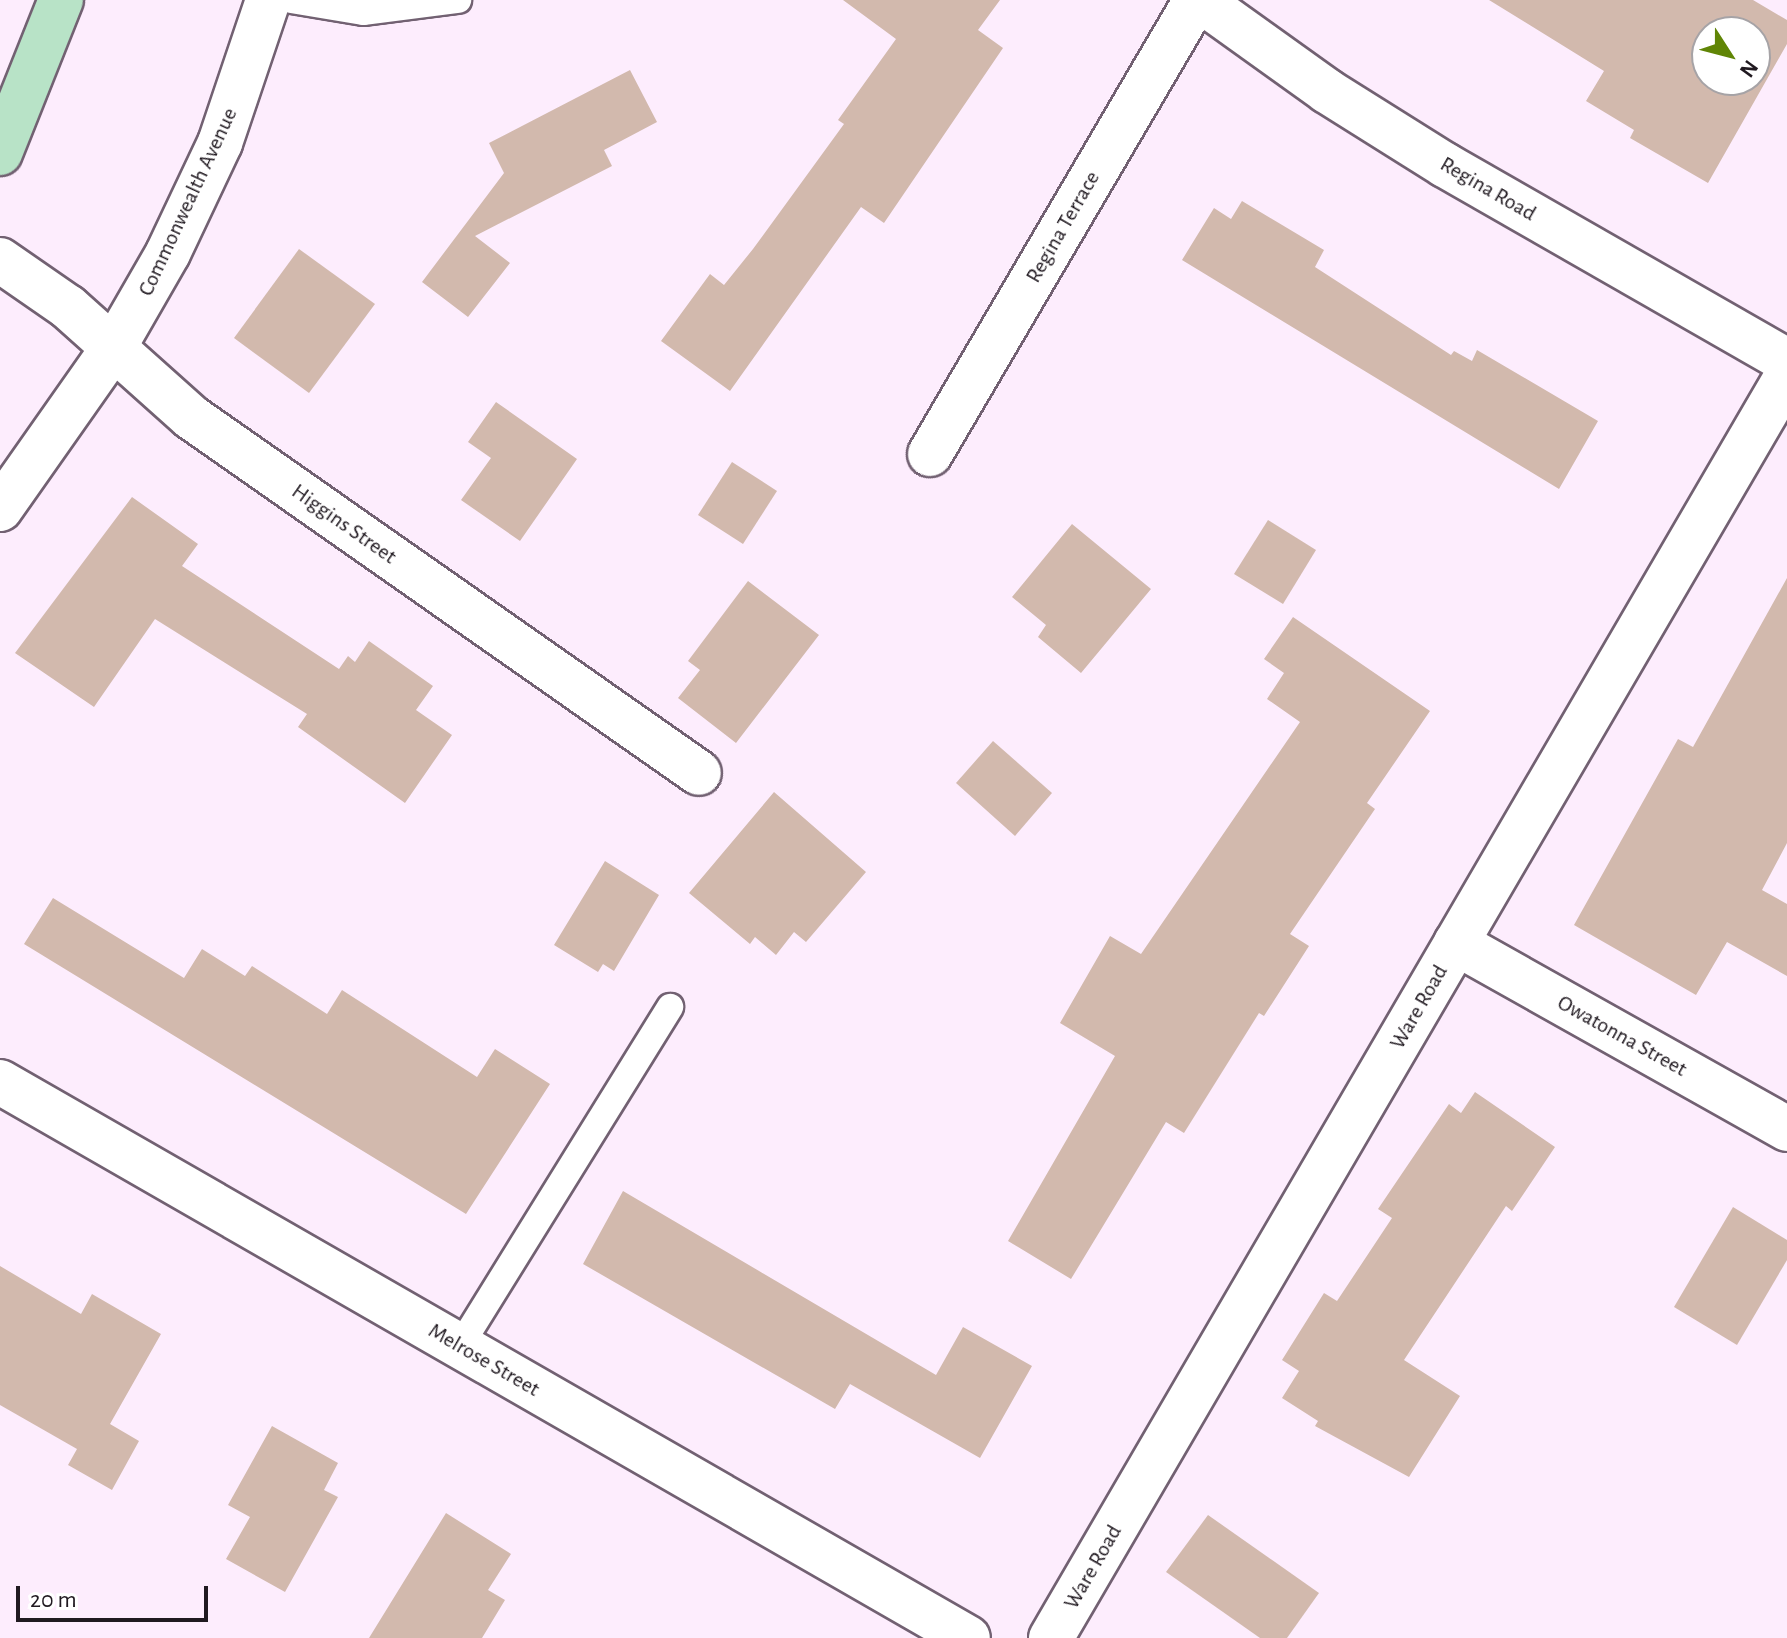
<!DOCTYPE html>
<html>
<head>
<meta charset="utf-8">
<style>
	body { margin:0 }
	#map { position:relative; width:1787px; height:1638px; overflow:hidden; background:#fdedfd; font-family:"Alegreya Sans",sans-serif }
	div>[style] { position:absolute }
	.building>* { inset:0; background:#d2b9ad }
	.roads { filter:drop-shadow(2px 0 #726172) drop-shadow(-2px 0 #726172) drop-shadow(0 2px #726172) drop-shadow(0 -2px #726172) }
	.lane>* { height:26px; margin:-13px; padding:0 13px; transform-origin:13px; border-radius:13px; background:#fff }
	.street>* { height:44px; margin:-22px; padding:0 22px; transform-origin:22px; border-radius:22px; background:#fff }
	.primary>* { height:44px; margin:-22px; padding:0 22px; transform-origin:22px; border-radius:22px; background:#b8e3c7 }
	span { translate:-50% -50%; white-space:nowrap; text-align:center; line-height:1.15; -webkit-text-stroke:6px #fff; paint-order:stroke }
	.street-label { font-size:22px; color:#201920 }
	.north { position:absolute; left:1691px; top:16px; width:80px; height:80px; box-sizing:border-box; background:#fff; border:2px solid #a6a3a6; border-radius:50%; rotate:126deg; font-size:22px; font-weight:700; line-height:32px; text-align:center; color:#201920 }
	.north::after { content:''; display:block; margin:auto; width:28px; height:36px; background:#608506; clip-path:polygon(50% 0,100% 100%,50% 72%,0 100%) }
	.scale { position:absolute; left:16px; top:1586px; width:192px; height:36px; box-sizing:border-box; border:4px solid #201920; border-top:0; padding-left:10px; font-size:24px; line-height:28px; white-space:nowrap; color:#201920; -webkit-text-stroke:6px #fff; paint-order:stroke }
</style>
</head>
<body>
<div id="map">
	<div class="building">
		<div style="clip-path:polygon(843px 0,1000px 0,978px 30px,1003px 48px,884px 223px,861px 207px,730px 391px,661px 341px,710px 274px,724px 285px,753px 249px,844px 124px,838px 120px,896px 39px)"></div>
		<div style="clip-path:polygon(evenodd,1489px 0,1753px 0,1787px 20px,1787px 44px,1708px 183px,1630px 138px,1634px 130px,1586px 101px,1604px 71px,1489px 0,1707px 32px,1755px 32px,1755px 80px,1707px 80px,1707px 32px)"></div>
		<div style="clip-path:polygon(630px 70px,657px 122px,604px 150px,612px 166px,475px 236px,510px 263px,468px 317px,422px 282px,504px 173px,489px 143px)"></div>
		<div style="clip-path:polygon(1242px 201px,1324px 250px,1315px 267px,1451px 355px,1454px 351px,1472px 361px,1477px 350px,1598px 421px,1559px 489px,1182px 260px,1214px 208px,1231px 219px)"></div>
		<div style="clip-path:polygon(299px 249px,375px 304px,309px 393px,234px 338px)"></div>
		<div style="clip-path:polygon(496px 402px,577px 459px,520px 541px,461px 500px,491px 458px,468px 442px)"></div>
		<div style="clip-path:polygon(732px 462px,777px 491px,743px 544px,698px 515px)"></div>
		<div style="clip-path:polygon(132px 497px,198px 544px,182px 566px,339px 669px,348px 656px,355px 662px,369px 641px,433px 686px,416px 710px,452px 735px,405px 803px,298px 727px,307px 714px,155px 619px,94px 707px,15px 653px)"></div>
		<div style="clip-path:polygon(1268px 520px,1316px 550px,1283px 604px,1234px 574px)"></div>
		<div style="clip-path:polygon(1072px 524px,1151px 589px,1081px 673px,1038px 637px,1046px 625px,1012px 597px)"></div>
		<div style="clip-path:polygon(1787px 578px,1787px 843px,1762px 890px,1787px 904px,1787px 976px,1727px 942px,1696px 995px,1574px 925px,1678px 739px,1693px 747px)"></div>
		<div style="clip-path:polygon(748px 581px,819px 635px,736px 743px,678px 698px,700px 670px,688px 661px)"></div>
		<div style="clip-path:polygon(1293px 617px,1430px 711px,1367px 803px,1375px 809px,1290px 934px,1309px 946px,1264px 1016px,1259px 1013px,1184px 1133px,1166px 1122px,1071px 1279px,1008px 1241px,1115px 1056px,1060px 1023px,1110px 936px,1141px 954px,1300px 722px,1267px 699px,1284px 673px,1264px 659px)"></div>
		<div style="clip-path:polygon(993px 741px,1052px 793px,1015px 836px,956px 783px)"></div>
		<div style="clip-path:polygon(774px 792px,866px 872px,806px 942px,794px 932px,776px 955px,755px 937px,750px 944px,689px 893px)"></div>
		<div style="clip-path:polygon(605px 861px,659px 895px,614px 971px,603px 964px,598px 972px,554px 945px)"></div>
		<div style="clip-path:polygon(53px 898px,184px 978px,202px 949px,245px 976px,252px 966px,327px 1014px,342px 990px,477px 1077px,495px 1049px,550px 1084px,466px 1214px,24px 944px)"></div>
		<div style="clip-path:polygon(1475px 1092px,1555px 1147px,1512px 1211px,1506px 1206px,1404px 1360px,1460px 1396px,1409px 1477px,1315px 1426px,1318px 1421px,1282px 1398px,1299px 1371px,1282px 1360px,1324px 1293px,1337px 1301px,1392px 1218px,1378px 1209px,1449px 1104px,1461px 1113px)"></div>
		<div style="clip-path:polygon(623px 1191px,936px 1375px,963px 1327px,1032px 1366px,980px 1458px,850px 1384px,835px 1409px,583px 1264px)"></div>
		<div style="clip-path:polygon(1733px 1207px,1787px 1240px,1787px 1260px,1737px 1345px,1674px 1307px)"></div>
		<div style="clip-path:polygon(0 1266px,81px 1314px,92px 1294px,161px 1334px,110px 1424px,139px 1441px,112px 1490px,68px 1465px,77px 1449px,0 1405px)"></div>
		<div style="clip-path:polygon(272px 1426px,338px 1463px,324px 1490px,338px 1497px,285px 1592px,226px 1559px,250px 1517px,228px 1505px)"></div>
		<div style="clip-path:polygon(446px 1513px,511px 1554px,488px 1590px,505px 1600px,482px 1638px,369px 1638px)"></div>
		<div style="clip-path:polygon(1208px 1515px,1319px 1593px,1287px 1638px,1260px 1638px,1166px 1572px)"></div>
	</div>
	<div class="roads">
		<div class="lane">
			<div style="left:291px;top:0;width:73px;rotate:9.5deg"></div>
			<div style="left:363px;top:12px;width:96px;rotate:-7.2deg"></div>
			<div style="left:460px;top:1346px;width:399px;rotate:-58.2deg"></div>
		</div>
		<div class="street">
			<div style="left:1200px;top:0;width:156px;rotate:35.6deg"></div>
			<div style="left:1327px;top:91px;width:139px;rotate:32.1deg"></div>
			<div style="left:1445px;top:165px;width:394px;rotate:29.8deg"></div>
			<div style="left:0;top:260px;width:83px;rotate:34.7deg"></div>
			<div style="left:68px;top:307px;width:165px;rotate:41.8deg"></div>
			<div style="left:191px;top:417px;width:620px;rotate:35.02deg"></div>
			<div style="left:930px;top:454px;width:526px;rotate:-59.63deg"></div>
			<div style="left:0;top:509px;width:198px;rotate:-54.9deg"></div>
			<div style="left:114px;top:347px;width:108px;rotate:-60.1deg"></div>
			<div style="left:168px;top:253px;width:122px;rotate:-64.7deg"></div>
			<div style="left:220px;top:143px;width:151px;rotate:-71.4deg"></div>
			<div style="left:1456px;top:943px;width:380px;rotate:29.3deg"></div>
			<div style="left:0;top:1082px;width:1116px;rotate:29.87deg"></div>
			<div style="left:1051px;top:1638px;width:1461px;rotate:-59.75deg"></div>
		</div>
		<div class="primary">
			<div style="left:0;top:153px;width:165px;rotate:-68.3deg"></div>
		</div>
	</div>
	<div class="street-label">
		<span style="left:1488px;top:189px;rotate:30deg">Regina Road</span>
		<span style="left:188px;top:202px;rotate:-65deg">Commonwealth Avenue</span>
		<span style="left:1063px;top:227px;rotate:-60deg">Regina Terrace</span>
		<span style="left:344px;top:524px;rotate:35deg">Higgins Street</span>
		<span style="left:1419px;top:1007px;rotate:-60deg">Ware Road</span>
		<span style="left:1622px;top:1036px;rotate:29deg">Owatonna Street</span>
		<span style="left:484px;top:1360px;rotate:30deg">Melrose Street</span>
		<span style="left:1093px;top:1567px;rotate:-60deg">Ware Road</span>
	</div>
	<div class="north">N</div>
	<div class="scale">20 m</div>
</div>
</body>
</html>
